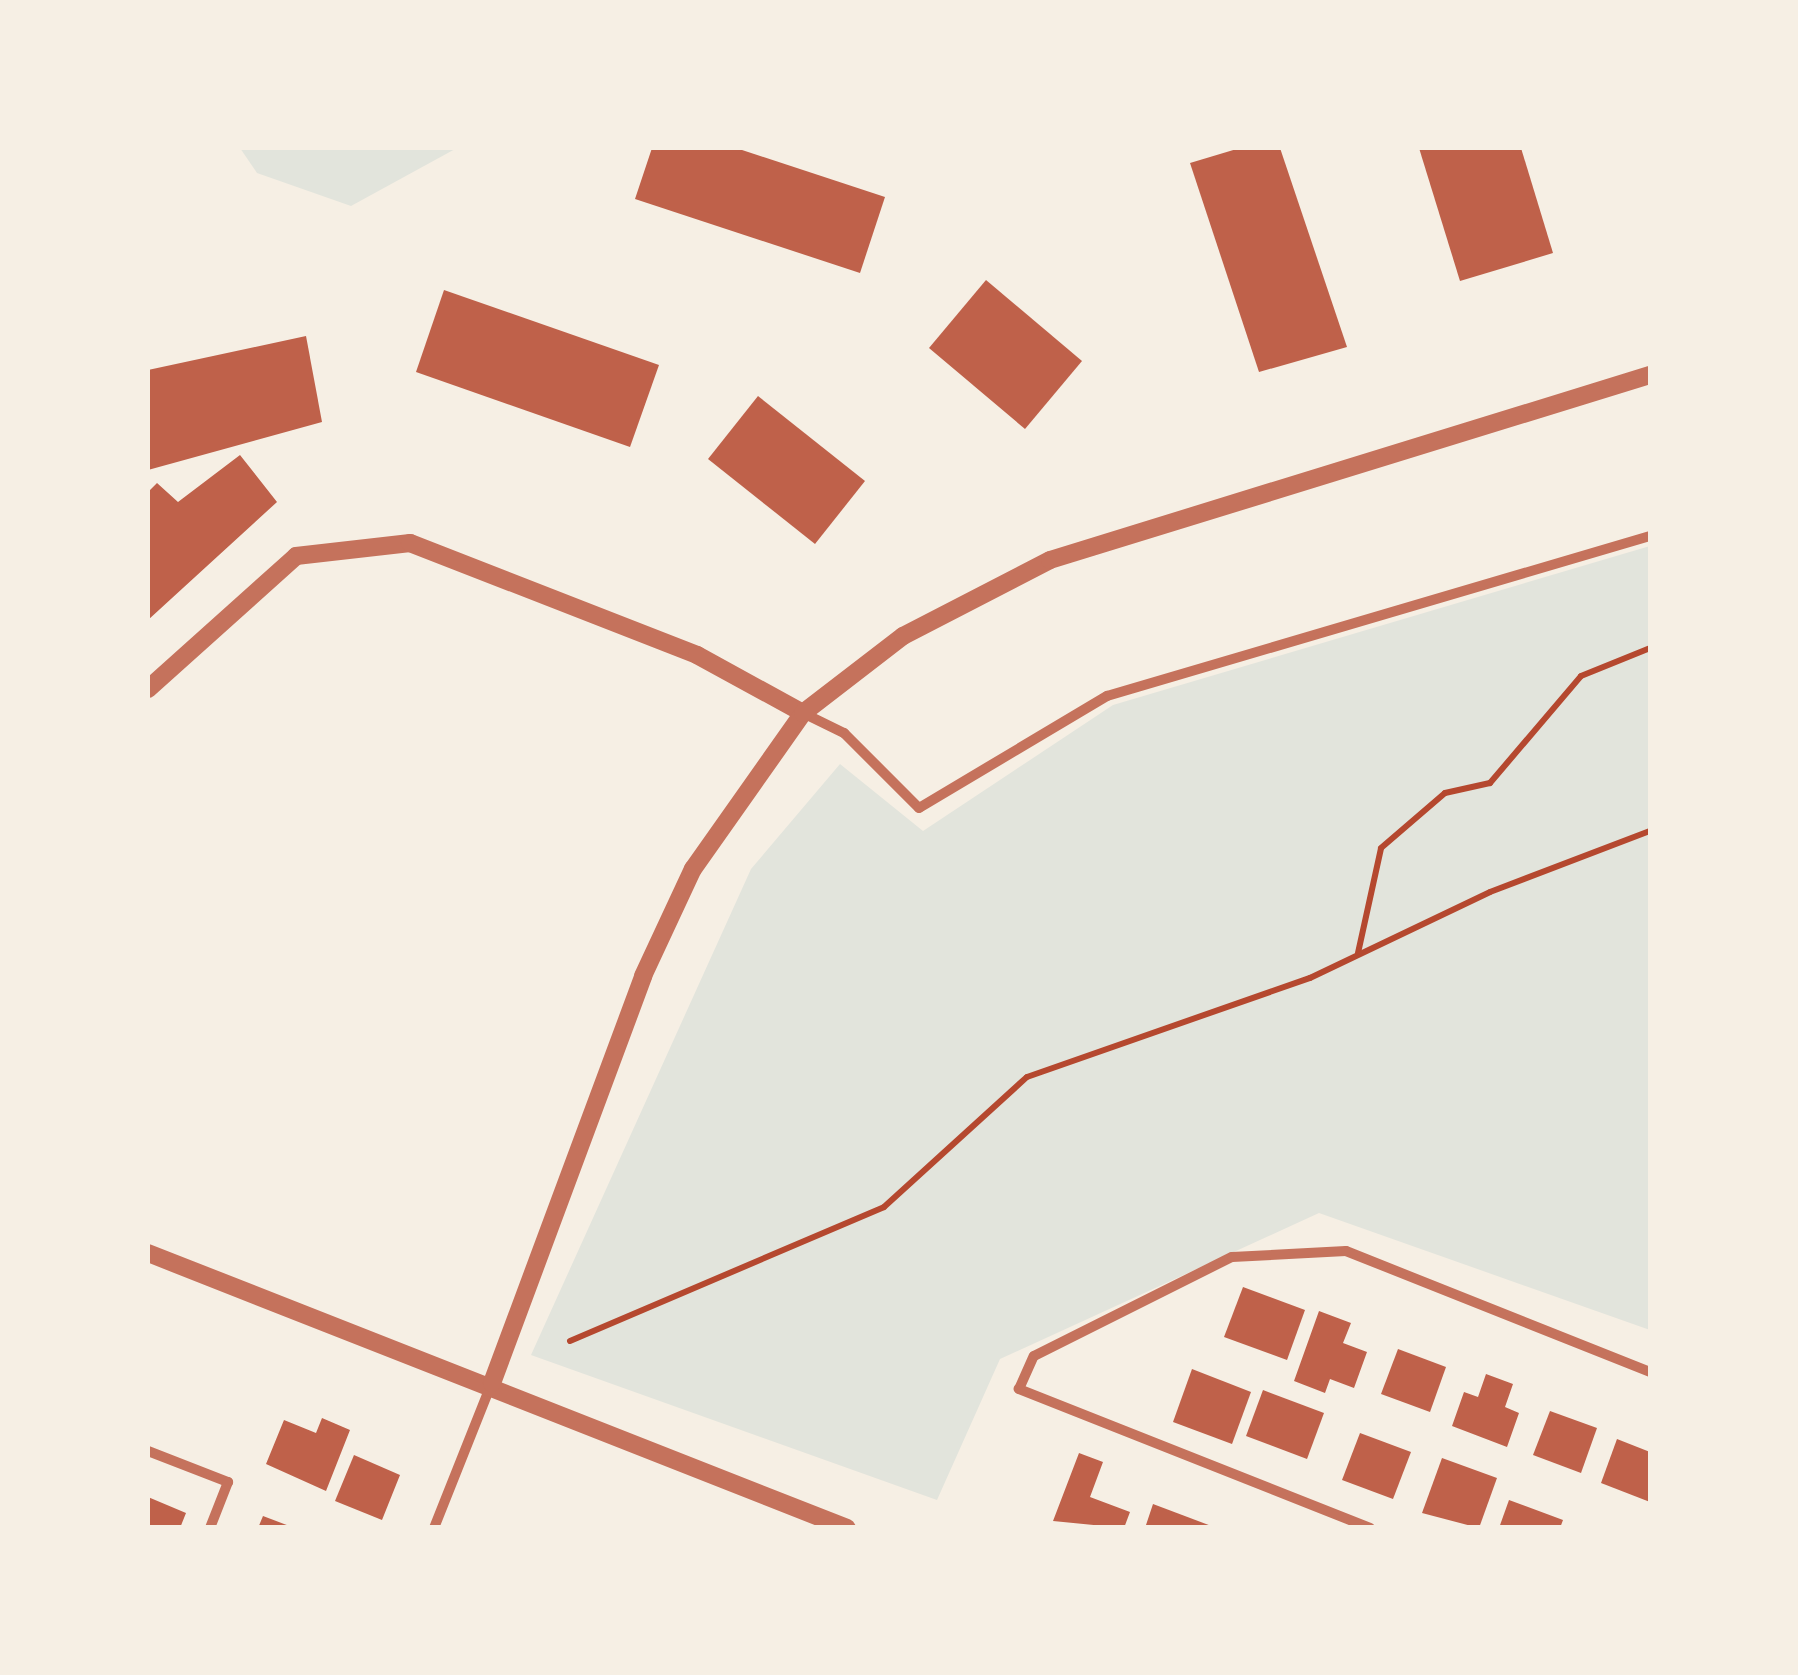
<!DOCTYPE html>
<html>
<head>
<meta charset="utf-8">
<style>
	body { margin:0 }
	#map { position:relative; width:1798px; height:1675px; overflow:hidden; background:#f6efe4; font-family:"Archivo Narrow",sans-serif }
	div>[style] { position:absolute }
	.green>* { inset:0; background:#e2e4dc }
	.building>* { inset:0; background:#bf614a }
	.path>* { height:6px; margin:-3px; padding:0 3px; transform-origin:3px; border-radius:3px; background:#b5482f }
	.minor>* { height:10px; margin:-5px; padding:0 5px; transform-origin:5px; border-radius:5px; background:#c5725c }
	.tertiary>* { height:18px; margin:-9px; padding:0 9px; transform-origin:9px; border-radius:9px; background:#c5725c }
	span { translate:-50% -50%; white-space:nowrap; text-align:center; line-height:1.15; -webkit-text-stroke:8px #f6efe4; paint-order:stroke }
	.frame { position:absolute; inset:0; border:150px solid #f6efe4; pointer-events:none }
</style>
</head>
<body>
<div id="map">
	<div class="green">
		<div style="clip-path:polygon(240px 148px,457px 148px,351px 206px,257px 173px)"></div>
		<div style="clip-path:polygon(1650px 546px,1650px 1330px,1319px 1213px,1000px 1359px,937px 1500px,531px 1355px,751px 869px,840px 764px,923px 831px,1113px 705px)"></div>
	</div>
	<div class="building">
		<div style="clip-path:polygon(652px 148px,736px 148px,885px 197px,860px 273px,635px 199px)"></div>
		<div style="clip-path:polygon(1240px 148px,1280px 148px,1347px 347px,1259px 372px,1190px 163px)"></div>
		<div style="clip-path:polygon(1419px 148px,1521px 148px,1553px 253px,1460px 281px)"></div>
		<div style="clip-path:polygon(986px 280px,1082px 361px,1025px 429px,929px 348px)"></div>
		<div style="clip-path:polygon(444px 290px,659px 365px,630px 447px,416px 372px)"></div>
		<div style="clip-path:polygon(306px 336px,322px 422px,148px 470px,148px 370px)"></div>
		<div style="clip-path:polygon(758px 396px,865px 481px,815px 544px,708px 459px)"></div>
		<div style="clip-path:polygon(240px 455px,277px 502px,148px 620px,148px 492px,157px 483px,178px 502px)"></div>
		<div style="clip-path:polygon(1243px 1287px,1305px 1310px,1287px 1360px,1224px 1337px)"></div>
		<div style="clip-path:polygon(1319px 1311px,1351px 1323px,1343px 1343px,1367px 1352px,1354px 1388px,1330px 1379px,1325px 1393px,1294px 1381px)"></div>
		<div style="clip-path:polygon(1398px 1349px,1446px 1367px,1430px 1412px,1381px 1394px)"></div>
		<div style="clip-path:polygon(1192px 1369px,1251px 1392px,1232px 1444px,1173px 1422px)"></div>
		<div style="clip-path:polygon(1486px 1374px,1513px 1384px,1505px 1407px,1519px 1413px,1507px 1447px,1452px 1426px,1464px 1392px,1478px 1397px)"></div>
		<div style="clip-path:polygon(1263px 1390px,1324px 1413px,1307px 1459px,1246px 1436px)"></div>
		<div style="clip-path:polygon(1550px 1411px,1597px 1428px,1581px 1473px,1533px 1455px)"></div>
		<div style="clip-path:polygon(322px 1418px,350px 1430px,326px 1491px,266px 1464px,284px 1420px,316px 1433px)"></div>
		<div style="clip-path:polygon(1360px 1433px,1411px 1452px,1393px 1499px,1342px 1480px)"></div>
		<div style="clip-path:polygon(1617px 1439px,1650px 1452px,1650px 1502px,1601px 1483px)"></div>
		<div style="clip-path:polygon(1079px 1453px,1103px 1462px,1090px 1497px,1130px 1512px,1124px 1528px,1053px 1521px)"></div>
		<div style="clip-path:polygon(354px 1455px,400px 1475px,382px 1520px,335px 1501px)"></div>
		<div style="clip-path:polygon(1442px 1458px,1497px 1478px,1479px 1528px,1422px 1513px)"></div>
		<div style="clip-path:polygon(148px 1497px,186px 1513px,180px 1528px,148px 1528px)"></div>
		<div style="clip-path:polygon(1509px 1500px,1563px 1520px,1560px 1528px,1499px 1528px)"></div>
		<div style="clip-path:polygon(1153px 1504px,1214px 1527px,1214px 1528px,1145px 1528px)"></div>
		<div style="clip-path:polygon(263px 1516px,292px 1527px,292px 1528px,258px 1528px)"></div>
	</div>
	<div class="path">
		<div style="left:1358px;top:953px;width:107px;rotate:-77.6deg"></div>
		<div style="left:1381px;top:848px;width:84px;rotate:-40.7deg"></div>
		<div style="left:1445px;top:793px;width:46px;rotate:-12.5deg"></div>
		<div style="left:1490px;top:783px;width:140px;rotate:-49.6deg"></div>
		<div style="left:1581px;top:676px;width:74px;rotate:-22.1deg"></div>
		<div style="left:570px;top:1341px;width:341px;rotate:-23.1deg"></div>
		<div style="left:884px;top:1207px;width:193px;rotate:-42.3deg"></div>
		<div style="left:1027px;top:1077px;width:300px;rotate:-19.3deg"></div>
		<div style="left:1310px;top:978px;width:199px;rotate:-25.5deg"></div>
		<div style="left:1490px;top:892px;width:171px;rotate:-20.9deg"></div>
	</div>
	<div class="minor">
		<div style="left:803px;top:713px;width:46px;rotate:26deg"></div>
		<div style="left:844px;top:733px;width:106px;rotate:45deg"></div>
		<div style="left:919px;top:808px;width:219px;rotate:-30.8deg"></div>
		<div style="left:1107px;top:696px;width:566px;rotate:-16.42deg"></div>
		<div style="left:148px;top:1451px;width:86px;rotate:21.2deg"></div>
		<div style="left:228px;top:1482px;width:49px;rotate:111.4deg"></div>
		<div style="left:434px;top:1528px;width:154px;rotate:-68.3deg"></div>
		<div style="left:1370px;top:1528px;width:378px;rotate:-158.4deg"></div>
		<div style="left:1019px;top:1389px;width:36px;rotate:-66deg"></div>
		<div style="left:1034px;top:1356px;width:221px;rotate:-26.6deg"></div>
		<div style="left:1232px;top:1257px;width:114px;rotate:-3deg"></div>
		<div style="left:1346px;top:1251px;width:327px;rotate:21.7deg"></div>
	</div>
	<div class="tertiary">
		<div style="left:148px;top:689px;width:199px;rotate:-41.9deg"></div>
		<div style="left:296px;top:556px;width:115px;rotate:-6.5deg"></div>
		<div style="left:410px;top:543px;width:308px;rotate:21.3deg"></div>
		<div style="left:697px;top:655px;width:121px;rotate:28.7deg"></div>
		<div style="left:148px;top:1253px;width:751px;rotate:21.48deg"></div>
		<div style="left:492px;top:1383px;width:434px;rotate:-69.6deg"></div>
		<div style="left:643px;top:976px;width:118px;rotate:-65deg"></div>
		<div style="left:693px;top:869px;width:191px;rotate:-54.8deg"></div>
		<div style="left:803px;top:713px;width:126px;rotate:-37.6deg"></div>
		<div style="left:903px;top:636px;width:165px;rotate:-27.3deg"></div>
		<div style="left:1050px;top:560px;width:628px;rotate:-17.14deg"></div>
	</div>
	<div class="frame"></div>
</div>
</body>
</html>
